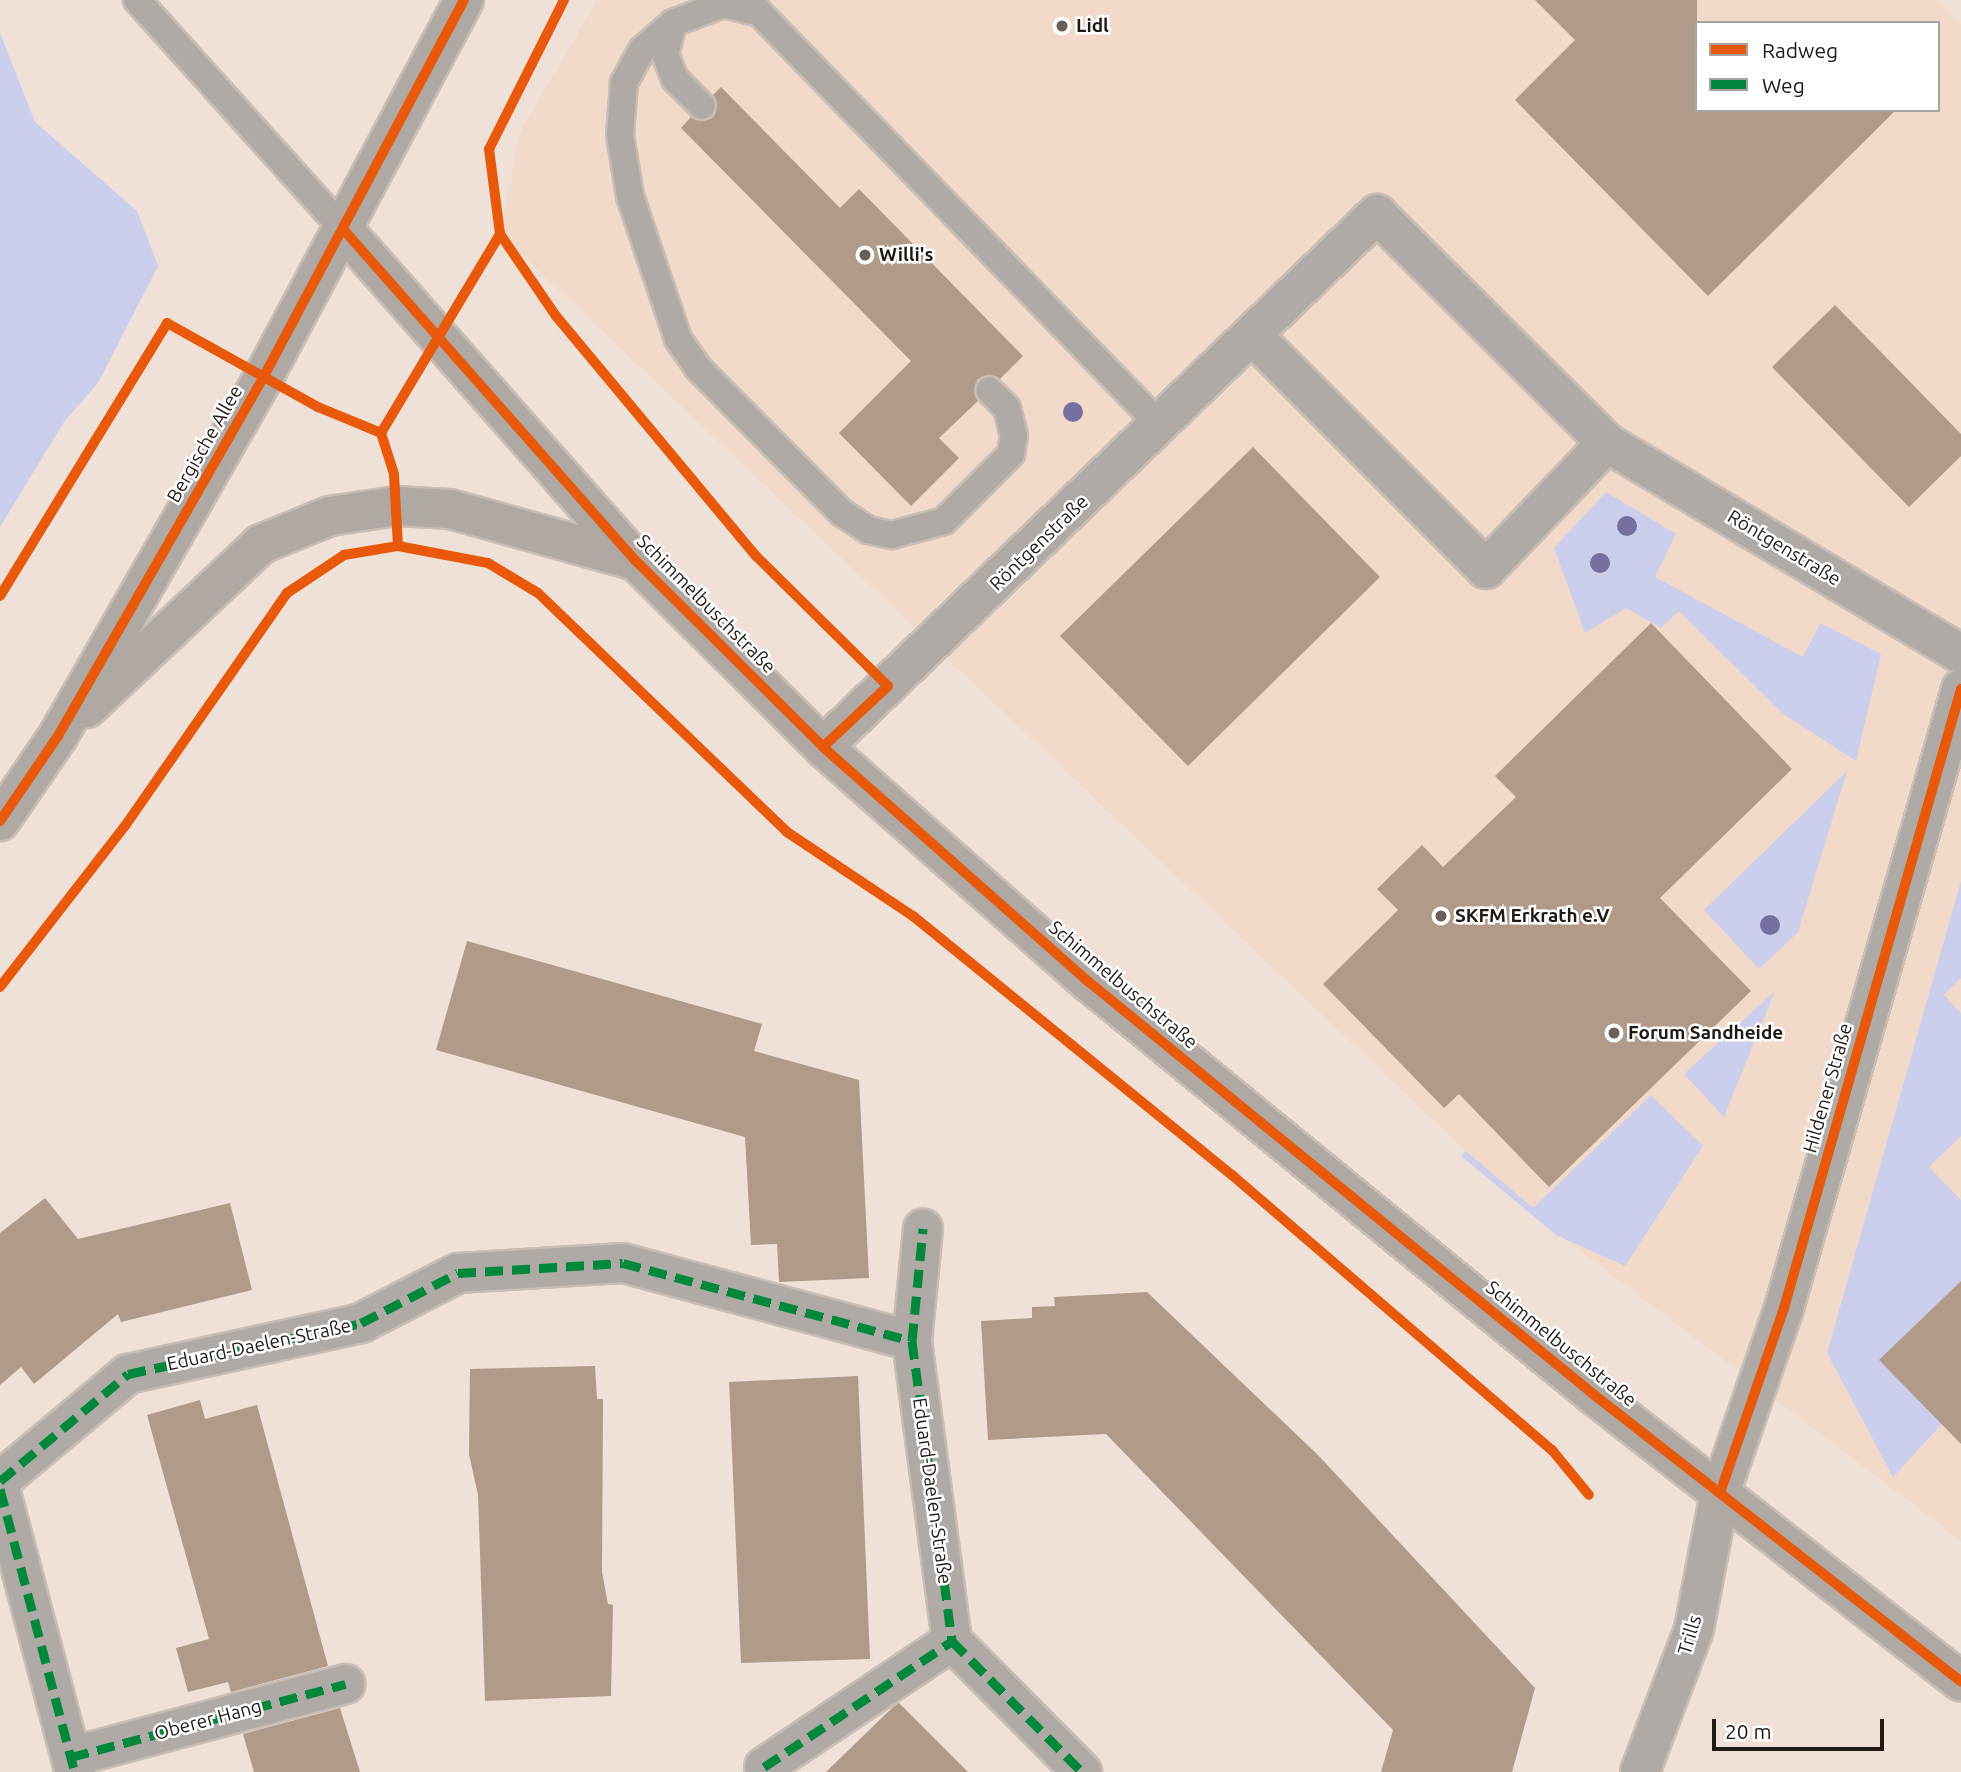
<!DOCTYPE html>
<html>
<head>
<meta charset="utf-8">
<style>
	body { margin:0 }
	#map { position:relative; width:1961px; height:1772px; overflow:hidden; background:#efe1d8; font-family:Ubuntu,sans-serif }
	div>[style] { position:absolute }
	.built>* { inset:0; background:#f2daca }
	.green>* { inset:0; background:#cbcfeb }
	.building>* { inset:0; background:#b09a89 }
	.roads { filter:drop-shadow(2px 0 #c8beb6) drop-shadow(-2px 0 #c8beb6) drop-shadow(0 2px #c8beb6) drop-shadow(0 -2px #c8beb6) }
	.service>* { height:26px; margin:-13px; padding:0 13px; transform-origin:13px; border-radius:13px; background:#afaaa5 }
	.minor>* { height:38px; margin:-19px; padding:0 19px; transform-origin:19px; border-radius:19px; background:#afaaa5 }
	.secondary>* { height:38px; margin:-19px; padding:0 19px; transform-origin:19px; border-radius:19px; background:#afa8a3 }
	.quiet>* { height:9px; margin-top:-4.5px; transform-origin:0; background:repeating-linear-gradient(90deg,#00873e 0 18px,transparent 0 27px) }
	.cycleway>* { height:10px; margin:-5px; padding:0 5px; transform-origin:5px; border-radius:5px; background:#e8590c }
	.trees>* { width:20px; height:20px; margin:-10px; border-radius:50%; background:#7670a1 }
	.dots>* { width:19px; height:19px; translate:-50% -50%; box-sizing:border-box; border:4px solid #fff; border-radius:50% }
	span { translate:-50% -50%; white-space:nowrap; text-align:center; line-height:1.15; -webkit-text-stroke:5px #fff; paint-order:stroke }
	.poi-label { font-size:19px; color:#211913; font-weight:700 }
	.left { translate:0 -50%; text-align:left }
	.street-label { font-size:19px; color:#211913 }
	.legend { position:absolute; left:1695px; top:21px; width:245px; height:91px; box-sizing:border-box; background:#fff; border:2px solid #a6a3a1; margin:0; padding:9px 12px; list-style:none; font-size:21px; color:#211913 }
	.legend li { display:flex; align-items:center; gap:14px; height:35px }
	.legend b { width:35px; border:2px solid #a6a3a1 }
	.scale { position:absolute; left:1712px; top:1719px; width:172px; height:32px; box-sizing:border-box; border:4px solid #211913; border-top:0; padding-left:9px; font-size:21px; line-height:24px; white-space:nowrap; color:#211913; -webkit-text-stroke:5px #fff; paint-order:stroke }
</style>
</head>
<body>
<div id="map">
	<div class="built">
		<div style="clip-path:polygon(evenodd,597px 0,1939px 0,1961px 23px,1961px 1541px,1532px 1214px,500px 234px,519px 134px,597px 0,1697px 23px,1938px 23px,1938px 110px,1697px 110px,1697px 23px)"></div>
	</div>
	<div class="green">
		<div style="clip-path:polygon(0 33px,35px 122px,137px 211px,158px 266px,98px 383px,64px 422px,0 527px)"></div>
		<div style="clip-path:polygon(1606px 492px,1676px 534px,1655px 577px,1803px 657px,1820px 623px,1881px 654px,1856px 761px,1782px 713px,1679px 611px,1661px 628px,1626px 608px,1585px 633px,1554px 548px)"></div>
		<div style="clip-path:polygon(1847px 771px,1798px 932px,1759px 969px,1704px 910px)"></div>
		<div style="clip-path:polygon(1961px 881px,1961px 978px,1944px 995px,1961px 1013px,1961px 1136px,1929px 1167px,1961px 1200px,1961px 1281px,1880px 1360px,1942px 1424px,1893px 1477px,1827px 1353px)"></div>
		<div style="clip-path:polygon(1775px 991px,1724px 1117px,1684px 1074px)"></div>
		<div style="clip-path:polygon(1651px 1095px,1703px 1146px,1625px 1266px,1556px 1235px,1461px 1156px,1466px 1151px,1533px 1208px)"></div>
	</div>
	<div class="building">
		<div style="clip-path:polygon(1535px 0,1697px 0,1697px 110px,1896px 110px,1708px 296px,1515px 100px,1575px 40px)"></div>
		<div style="clip-path:polygon(721px 87px,840px 208px,859px 189px,1023px 356px,1000px 379px,977px 379px,978px 401px,939px 438px,959px 458px,911px 506px,839px 433px,911px 361px,681px 128px,691px 117px,714px 117px,713px 95px)"></div>
		<div style="clip-path:polygon(1835px 305px,1961px 434px,1961px 456px,1909px 507px,1772px 367px)"></div>
		<div style="clip-path:polygon(1253px 447px,1380px 577px,1188px 766px,1060px 636px)"></div>
		<div style="clip-path:polygon(1651px 623px,1792px 769px,1660px 898px,1751px 991px,1549px 1187px,1459px 1094px,1444px 1108px,1323px 984px,1398px 910px,1377px 889px,1422px 845px,1443px 867px,1516px 797px,1495px 776px)"></div>
		<div style="clip-path:polygon(467px 941px,762px 1024px,754px 1051px,859px 1080px,869px 1278px,779px 1282px,777px 1244px,751px 1245px,745px 1137px,436px 1050px)"></div>
		<div style="clip-path:polygon(45px 1198px,78px 1239px,230px 1203px,252px 1290px,121px 1322px,118px 1314px,34px 1384px,21px 1367px,0 1385px,0 1233px)"></div>
		<div style="clip-path:polygon(1961px 1281px,1961px 1444px,1879px 1360px)"></div>
		<div style="clip-path:polygon(1147px 1292px,1318px 1455px,1535px 1688px,1512px 1772px,1381px 1772px,1393px 1730px,1106px 1434px,988px 1440px,981px 1321px,1032px 1318px,1032px 1307px,1055px 1306px,1054px 1297px)"></div>
		<div style="clip-path:polygon(595px 1366px,597px 1399px,603px 1399px,602px 1572px,608px 1604px,613px 1605px,611px 1696px,485px 1701px,478px 1495px,469px 1454px,470px 1369px)"></div>
		<div style="clip-path:polygon(858px 1376px,870px 1659px,741px 1663px,729px 1382px)"></div>
		<div style="clip-path:polygon(200px 1400px,205px 1419px,257px 1405px,328px 1666px,231px 1692px,228px 1682px,188px 1692px,176px 1648px,209px 1639px,147px 1415px)"></div>
		<div style="clip-path:polygon(899px 1703px,968px 1772px,826px 1772px,893px 1707px)"></div>
		<div style="clip-path:polygon(340px 1708px,360px 1772px,254px 1772px,243px 1734px)"></div>
	</div>
	<div class="roads">
		<div class="service">
			<div style="left:137px;top:0;width:308px;rotate:48deg"></div>
			<div style="left:747px;top:0;width:594px;rotate:45.82deg"></div>
			<div style="left:751px;top:11px;width:29px;rotate:-166deg"></div>
			<div style="left:723px;top:4px;width:53px;rotate:159.2deg"></div>
			<div style="left:673px;top:23px;width:41px;rotate:138.9deg"></div>
			<div style="left:642px;top:50px;width:38px;rotate:119deg"></div>
			<div style="left:624px;top:83px;width:52px;rotate:94.4deg"></div>
			<div style="left:620px;top:135px;width:62px;rotate:80.7deg"></div>
			<div style="left:630px;top:196px;width:151px;rotate:71.4deg"></div>
			<div style="left:678px;top:339px;width:35px;rotate:55deg"></div>
			<div style="left:698px;top:368px;width:204px;rotate:45.2deg"></div>
			<div style="left:842px;top:513px;width:31px;rotate:33deg"></div>
			<div style="left:868px;top:530px;width:25px;rotate:12deg"></div>
			<div style="left:892px;top:535px;width:54px;rotate:-15.1deg"></div>
			<div style="left:944px;top:521px;width:95px;rotate:-45deg"></div>
			<div style="left:1011px;top:454px;width:18px;rotate:-81deg"></div>
			<div style="left:1014px;top:436px;width:29px;rotate:-104deg"></div>
			<div style="left:1007px;top:408px;width:25px;rotate:-135deg"></div>
			<div style="left:673px;top:23px;width:32px;rotate:104deg"></div>
			<div style="left:665px;top:54px;width:27px;rotate:68deg"></div>
			<div style="left:675px;top:79px;width:38px;rotate:45deg"></div>
		</div>
		<div class="minor">
			<div style="left:1255px;top:338px;width:327px;rotate:45deg"></div>
			<div style="left:1486px;top:569px;width:175px;rotate:-46.2deg"></div>
			<div style="left:823px;top:747px;width:769px;rotate:-43.89deg"></div>
			<div style="left:1377px;top:214px;width:325px;rotate:44.9deg"></div>
			<div style="left:1607px;top:443px;width:412px;rotate:30.8deg"></div>
			<div style="left:912px;top:1341px;width:113px;rotate:-84.4deg"></div>
			<div style="left:0;top:1481px;width:167px;rotate:-39.9deg"></div>
			<div style="left:128px;top:1374px;width:239px;rotate:-12.3deg"></div>
			<div style="left:361px;top:1323px;width:109px;rotate:-27.3deg"></div>
			<div style="left:458px;top:1273px;width:165px;rotate:-3.5deg"></div>
			<div style="left:623px;top:1263px;width:299px;rotate:15.1deg"></div>
			<div style="left:912px;top:1341px;width:303px;rotate:82.4deg"></div>
			<div style="left:952px;top:1641px;width:185px;rotate:45.2deg"></div>
			<div style="left:0;top:1489px;width:293px;rotate:75.2deg"></div>
			<div style="left:71px;top:1757px;width:284px;rotate:-14.9deg"></div>
			<div style="left:764px;top:1767px;width:226px;rotate:-33.8deg"></div>
			<div style="left:1640px;top:1772px;width:153px;rotate:-69.3deg"></div>
			<div style="left:1694px;top:1629px;width:138px;rotate:-79.2deg"></div>
			<div style="left:1720px;top:1493px;width:196px;rotate:-70.9deg"></div>
			<div style="left:1784px;top:1308px;width:644px;rotate:-74.04deg"></div>
		</div>
		<div class="secondary">
			<div style="left:343px;top:229px;width:443px;rotate:48.6deg"></div>
			<div style="left:636px;top:561px;width:264px;rotate:44.8deg"></div>
			<div style="left:823px;top:747px;width:355px;rotate:41.5deg"></div>
			<div style="left:1089px;top:982px;width:651px;rotate:39.26deg"></div>
			<div style="left:1593px;top:1394px;width:467px;rotate:38deg"></div>
			<div style="left:87px;top:708px;width:239px;rotate:-43.3deg"></div>
			<div style="left:261px;top:544px;width:74px;rotate:-22.1deg"></div>
			<div style="left:330px;top:516px;width:67px;rotate:-8.6deg"></div>
			<div style="left:396px;top:506px;width:54px;rotate:3.2deg"></div>
			<div style="left:450px;top:509px;width:193px;rotate:15.6deg"></div>
			<div style="left:0;top:821px;width:103px;rotate:-55.7deg"></div>
			<div style="left:58px;top:736px;width:413px;rotate:-60.2deg"></div>
			<div style="left:263px;top:378px;width:428px;rotate:-62deg"></div>
		</div>
	</div>
	<div class="quiet">
		<div style="left:912px;top:1341px;width:113px;rotate:-84.4deg"></div>
		<div style="left:0;top:1481px;width:167px;rotate:-39.9deg"></div>
		<div style="left:128px;top:1374px;width:239px;rotate:-12.3deg"></div>
		<div style="left:361px;top:1323px;width:109px;rotate:-27.3deg"></div>
		<div style="left:458px;top:1273px;width:165px;rotate:-3.5deg"></div>
		<div style="left:623px;top:1263px;width:299px;rotate:15.1deg"></div>
		<div style="left:912px;top:1341px;width:303px;rotate:82.4deg"></div>
		<div style="left:952px;top:1641px;width:185px;rotate:45.2deg"></div>
		<div style="left:0;top:1489px;width:293px;rotate:75.2deg"></div>
		<div style="left:71px;top:1757px;width:284px;rotate:-14.9deg"></div>
		<div style="left:764px;top:1767px;width:226px;rotate:-33.8deg"></div>
	</div>
	<div class="cycleway">
		<div style="left:564px;top:0;width:167px;rotate:116.7deg"></div>
		<div style="left:489px;top:149px;width:86px;rotate:82.6deg"></div>
		<div style="left:500px;top:234px;width:99px;rotate:55.7deg"></div>
		<div style="left:556px;top:316px;width:312px;rotate:50.2deg"></div>
		<div style="left:756px;top:556px;width:185px;rotate:44.6deg"></div>
		<div style="left:888px;top:686px;width:89px;rotate:136.8deg"></div>
		<div style="left:343px;top:229px;width:443px;rotate:48.6deg"></div>
		<div style="left:636px;top:561px;width:264px;rotate:44.8deg"></div>
		<div style="left:823px;top:747px;width:355px;rotate:41.5deg"></div>
		<div style="left:1089px;top:982px;width:651px;rotate:39.26deg"></div>
		<div style="left:1593px;top:1394px;width:467px;rotate:38deg"></div>
		<div style="left:398px;top:546px;width:72px;rotate:-93.2deg"></div>
		<div style="left:394px;top:474px;width:43px;rotate:-107.6deg"></div>
		<div style="left:381px;top:433px;width:232px;rotate:-59.1deg"></div>
		<div style="left:0;top:596px;width:320px;rotate:-58.5deg"></div>
		<div style="left:167px;top:323px;width:173px;rotate:29.1deg"></div>
		<div style="left:318px;top:407px;width:68px;rotate:22.4deg"></div>
		<div style="left:0;top:821px;width:103px;rotate:-55.7deg"></div>
		<div style="left:58px;top:736px;width:413px;rotate:-60.2deg"></div>
		<div style="left:263px;top:378px;width:428px;rotate:-62deg"></div>
		<div style="left:0;top:987px;width:204px;rotate:-52.2deg"></div>
		<div style="left:125px;top:826px;width:284px;rotate:-55.2deg"></div>
		<div style="left:287px;top:593px;width:69px;rotate:-33.7deg"></div>
		<div style="left:344px;top:555px;width:55px;rotate:-9.5deg"></div>
		<div style="left:398px;top:546px;width:92px;rotate:10.7deg"></div>
		<div style="left:488px;top:563px;width:58px;rotate:31deg"></div>
		<div style="left:538px;top:593px;width:345px;rotate:43.8deg"></div>
		<div style="left:787px;top:832px;width:151px;rotate:33.7deg"></div>
		<div style="left:913px;top:916px;width:411px;rotate:39.1deg"></div>
		<div style="left:1232px;top:1175px;width:422px;rotate:40.7deg"></div>
		<div style="left:1552px;top:1450px;width:58px;rotate:50.6deg"></div>
		<div style="left:1720px;top:1493px;width:196px;rotate:-70.9deg"></div>
		<div style="left:1784px;top:1308px;width:644px;rotate:-74.04deg"></div>
	</div>
	<div class="trees">
		<div style="left:1073px;top:412px"></div>
		<div style="left:1627px;top:526px"></div>
		<div style="left:1600px;top:563px"></div>
		<div style="left:1770px;top:925px"></div>
	</div>
	<div class="dots">
		<div style="left:1062px;top:26px;background:#695f58"></div>
		<div style="left:865px;top:255px;background:#695f58"></div>
		<div style="left:1441px;top:916px;background:#695f58"></div>
		<div style="left:1614px;top:1033px;background:#695f58"></div>
	</div>
	<div class="poi-label">
		<span class="left" style="left:1076px;top:26px">Lidl</span>
		<span class="left" style="left:879px;top:255px">Willi's</span>
		<span class="left" style="left:1455px;top:916px">SKFM Erkrath e.V</span>
		<span class="left" style="left:1628px;top:1033px">Forum Sandheide</span>
	</div>
	<div class="street-label">
		<span style="left:205px;top:444px;rotate:-60deg">Bergische Allee</span>
		<span style="left:1039px;top:543px;rotate:-44deg">Röntgenstraße</span>
		<span style="left:1784px;top:548px;rotate:31deg">Röntgenstraße</span>
		<span style="left:706px;top:604px;rotate:45deg">Schimmelbuschstraße</span>
		<span style="left:1123px;top:985px;rotate:40deg">Schimmelbuschstraße</span>
		<span style="left:1828px;top:1088px;rotate:-74deg">Hildener Straße</span>
		<span style="left:1561px;top:1344px;rotate:39deg">Schimmelbuschstraße</span>
		<span style="left:259px;top:1345px;rotate:-12deg">Eduard-Daelen-Straße</span>
		<span style="left:932px;top:1491px;rotate:82deg">Eduard-Daelen-Straße</span>
		<span style="left:1690px;top:1635px;rotate:-73deg">Trills</span>
		<span style="left:208px;top:1720px;rotate:-15deg">Oberer Hang</span>
	</div>
	<ul class="legend">
	<li><b style="height:9px;background:#e8590c"></b>Radweg</li>
	<li><b style="height:9px;background:#00873e"></b>Weg</li>
	</ul>
	<div class="scale">20 m</div>
</div>
</body>
</html>
